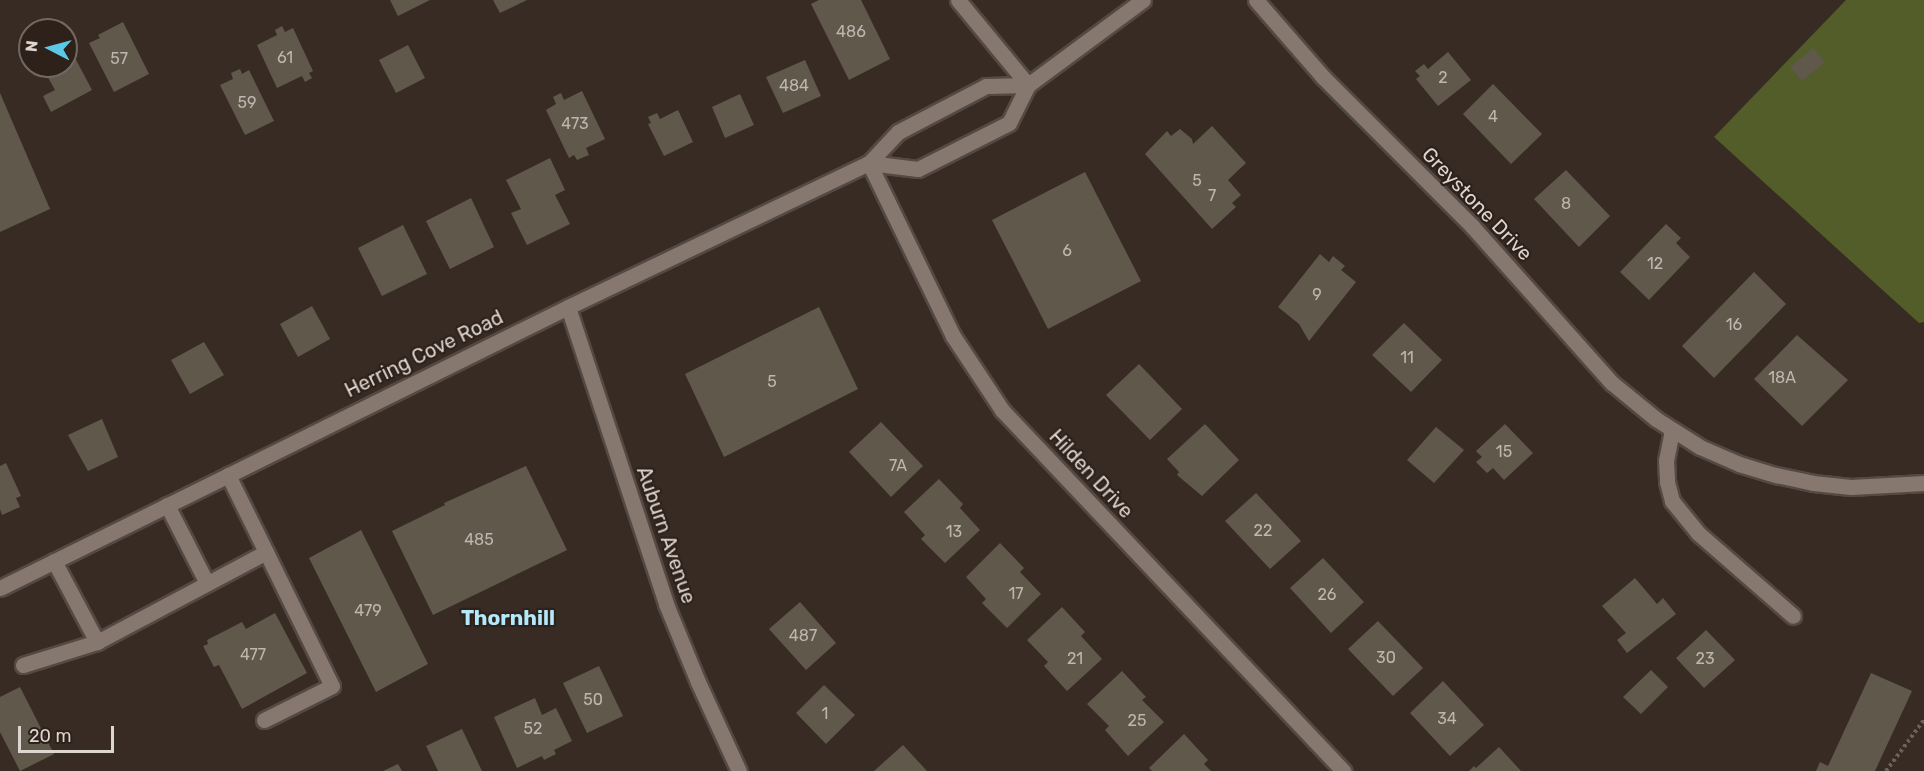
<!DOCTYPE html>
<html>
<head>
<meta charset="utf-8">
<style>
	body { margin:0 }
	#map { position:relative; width:1924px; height:771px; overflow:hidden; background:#382b23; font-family:Rubik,sans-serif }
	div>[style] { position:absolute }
	.green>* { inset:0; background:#525d2a }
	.building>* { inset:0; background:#60594b }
	.path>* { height:4px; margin-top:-2px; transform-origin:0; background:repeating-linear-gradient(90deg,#6d625b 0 3px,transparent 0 6px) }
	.roads { filter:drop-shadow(2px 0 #544943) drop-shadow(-2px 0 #544943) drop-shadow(0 2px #544943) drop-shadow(0 -2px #544943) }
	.service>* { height:15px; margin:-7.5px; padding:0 7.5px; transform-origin:7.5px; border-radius:7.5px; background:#87786f }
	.minor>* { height:15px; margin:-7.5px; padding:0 7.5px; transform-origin:7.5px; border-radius:7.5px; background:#87786f }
	.secondary>* { height:15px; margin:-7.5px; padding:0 7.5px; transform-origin:7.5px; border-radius:7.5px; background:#87786f }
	span { translate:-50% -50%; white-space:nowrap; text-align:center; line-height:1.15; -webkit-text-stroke:4.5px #2d211a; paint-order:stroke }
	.number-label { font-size:16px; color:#beb6af }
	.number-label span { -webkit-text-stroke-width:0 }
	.street-label { font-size:20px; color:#ddd5d0 }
	.neighbourhood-label { font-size:21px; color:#b3e9fa; font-weight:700 }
	.north { position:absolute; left:18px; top:18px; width:60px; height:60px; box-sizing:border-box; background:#2d211a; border:2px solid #736963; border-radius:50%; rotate:276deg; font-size:16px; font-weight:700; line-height:24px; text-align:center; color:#ddd5d0 }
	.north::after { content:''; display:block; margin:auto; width:21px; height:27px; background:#5bc8e6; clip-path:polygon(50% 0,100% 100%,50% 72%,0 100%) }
	.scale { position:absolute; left:18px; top:726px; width:96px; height:27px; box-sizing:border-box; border:3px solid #ddd5d0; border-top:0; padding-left:8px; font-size:18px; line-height:21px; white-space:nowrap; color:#ddd5d0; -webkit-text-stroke:4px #2d211a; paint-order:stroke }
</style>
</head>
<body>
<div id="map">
	<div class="green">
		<div style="clip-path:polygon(1846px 0,1924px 0,1924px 322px,1919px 323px,1714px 137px)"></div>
	</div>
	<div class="building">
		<div style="clip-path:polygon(390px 0,430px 0,398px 16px)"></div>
		<div style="clip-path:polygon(493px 0,527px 0,500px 13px)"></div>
		<div style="clip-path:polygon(819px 0,861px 0,890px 59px,849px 80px,811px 4px)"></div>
		<div style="clip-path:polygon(123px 22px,149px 74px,114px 92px,89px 43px,100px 38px,98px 35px)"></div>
		<div style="clip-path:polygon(282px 26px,285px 32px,293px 28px,313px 71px,309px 73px,312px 78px,305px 82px,302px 76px,277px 88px,257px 45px,277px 35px,275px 30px)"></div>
		<div style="clip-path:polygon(408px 45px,425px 78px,396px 93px,379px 60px)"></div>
		<div style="clip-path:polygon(1813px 48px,1825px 62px,1802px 81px,1790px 67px)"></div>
		<div style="clip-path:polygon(1448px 52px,1471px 80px,1438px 106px,1416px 79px,1420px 76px,1415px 71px,1424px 64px,1428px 69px)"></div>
		<div style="clip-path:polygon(73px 54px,92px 90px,51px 112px,43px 96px,55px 90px,44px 70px,51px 66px,66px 66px,66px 58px)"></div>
		<div style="clip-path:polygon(805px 60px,821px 96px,783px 113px,766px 77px)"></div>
		<div style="clip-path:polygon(240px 69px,242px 74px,249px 70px,274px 121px,245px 135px,220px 85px,233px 79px,231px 73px)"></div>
		<div style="clip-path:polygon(1493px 84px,1542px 134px,1511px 164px,1463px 114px)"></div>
		<div style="clip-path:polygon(582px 91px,605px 139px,586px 148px,589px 155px,577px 160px,574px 155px,569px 158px,546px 110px,556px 104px,553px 97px,561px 93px,564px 100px)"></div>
		<div style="clip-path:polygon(0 93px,50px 209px,0 232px)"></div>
		<div style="clip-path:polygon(740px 94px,754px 125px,725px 138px,712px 107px)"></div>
		<div style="clip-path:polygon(678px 110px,693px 142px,664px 156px,648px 124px,651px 123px,648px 117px,657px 113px,660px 119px)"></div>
		<div style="clip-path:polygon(1212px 126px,1246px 163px,1228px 180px,1241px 195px,1232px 203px,1236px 207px,1212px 229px,1145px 154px,1167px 131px,1171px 136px,1180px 129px,1192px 139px,1193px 144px)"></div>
		<div style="clip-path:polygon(550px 158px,565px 190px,555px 195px,570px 224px,527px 245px,511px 213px,521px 209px,506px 180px)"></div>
		<div style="clip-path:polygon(1566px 170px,1610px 216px,1579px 247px,1534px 199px)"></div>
		<div style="clip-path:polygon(1085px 172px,1141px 281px,1048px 329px,992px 220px)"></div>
		<div style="clip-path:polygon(471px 198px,494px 247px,450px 269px,426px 221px)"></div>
		<div style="clip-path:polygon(1666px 224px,1681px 238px,1676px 243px,1690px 257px,1649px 300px,1620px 272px)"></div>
		<div style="clip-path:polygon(403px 225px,427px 274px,382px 296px,358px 248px)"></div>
		<div style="clip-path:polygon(1320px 254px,1329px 262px,1333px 256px,1345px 266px,1341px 270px,1356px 282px,1309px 341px,1299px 324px,1278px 307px)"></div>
		<div style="clip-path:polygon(1754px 272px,1786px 304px,1714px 378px,1682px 346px)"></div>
		<div style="clip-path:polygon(312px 306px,330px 339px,298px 357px,280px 324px)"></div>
		<div style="clip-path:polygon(819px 307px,858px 389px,724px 457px,685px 374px)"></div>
		<div style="clip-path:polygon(1404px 323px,1442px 360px,1411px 392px,1372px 355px)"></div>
		<div style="clip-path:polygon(1797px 335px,1848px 380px,1802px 426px,1754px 379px)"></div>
		<div style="clip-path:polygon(204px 342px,224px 375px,190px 394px,171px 360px)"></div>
		<div style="clip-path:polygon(1139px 364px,1182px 409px,1150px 440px,1106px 395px)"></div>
		<div style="clip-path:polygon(102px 419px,118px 457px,88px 471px,68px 435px)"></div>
		<div style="clip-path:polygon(881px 422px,923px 466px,891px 497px,849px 452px)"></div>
		<div style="clip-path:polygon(1205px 424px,1239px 460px,1202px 496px,1177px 475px,1179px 472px,1167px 459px)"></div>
		<div style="clip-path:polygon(1505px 424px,1533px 453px,1504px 480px,1493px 468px,1487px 473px,1476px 462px,1482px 457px,1476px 451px)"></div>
		<div style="clip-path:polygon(1436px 427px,1464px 450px,1434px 483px,1407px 460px)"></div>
		<div style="clip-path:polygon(6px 463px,21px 496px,16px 498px,20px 507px,2px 515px,0 509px,0 466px)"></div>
		<div style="clip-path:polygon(526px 466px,567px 550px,433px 615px,392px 531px,445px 505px,444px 503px)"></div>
		<div style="clip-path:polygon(939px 479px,963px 504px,960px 508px,980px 530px,945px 563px,921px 539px,925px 535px,904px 512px)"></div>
		<div style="clip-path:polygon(1256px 493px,1301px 541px,1270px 569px,1225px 521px)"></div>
		<div style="clip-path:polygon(361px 530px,428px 664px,376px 692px,309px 558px)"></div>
		<div style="clip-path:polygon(1000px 543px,1024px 568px,1020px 572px,1041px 594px,1007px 628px,982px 603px,986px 599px,966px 577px)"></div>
		<div style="clip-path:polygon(1323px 558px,1364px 602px,1331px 633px,1290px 588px)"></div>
		<div style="clip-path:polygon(1635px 578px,1657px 604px,1663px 598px,1676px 614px,1627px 653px,1617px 640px,1626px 633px,1602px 606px)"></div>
		<div style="clip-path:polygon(800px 602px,836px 643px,806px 670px,769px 629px)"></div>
		<div style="clip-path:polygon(1062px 607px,1085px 632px,1081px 636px,1102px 659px,1067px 691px,1044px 666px,1048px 662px,1027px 640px)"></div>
		<div style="clip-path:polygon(275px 613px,307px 673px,242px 709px,219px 665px,214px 667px,203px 646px,208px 644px,207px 640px,242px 622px,246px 629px)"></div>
		<div style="clip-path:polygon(1378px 621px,1423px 668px,1393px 696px,1348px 649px)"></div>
		<div style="clip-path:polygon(1706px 630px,1735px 660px,1704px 688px,1676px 658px)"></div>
		<div style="clip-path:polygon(599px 666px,623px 716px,587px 733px,563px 683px)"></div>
		<div style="clip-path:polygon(1651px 670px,1668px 687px,1641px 714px,1623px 697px)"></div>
		<div style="clip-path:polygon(1122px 671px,1146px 697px,1142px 700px,1164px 722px,1128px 756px,1105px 730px,1109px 726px,1087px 704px)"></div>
		<div style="clip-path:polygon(1871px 673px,1912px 691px,1875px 771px,1816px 771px,1820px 762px,1828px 766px)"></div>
		<div style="clip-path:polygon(1443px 681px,1484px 725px,1450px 756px,1410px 713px)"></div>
		<div style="clip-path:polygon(824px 685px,855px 715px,826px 744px,796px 713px)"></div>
		<div style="clip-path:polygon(20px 687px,54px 754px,20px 771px,0 732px,0 697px)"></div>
		<div style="clip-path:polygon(535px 698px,542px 715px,556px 708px,572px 741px,554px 750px,556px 754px,544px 760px,542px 756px,517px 768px,494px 717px)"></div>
		<div style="clip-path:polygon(462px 729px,482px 771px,438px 771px,426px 746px)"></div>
		<div style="clip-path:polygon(1184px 734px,1208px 760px,1204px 764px,1211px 771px,1152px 771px,1149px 768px)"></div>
		<div style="clip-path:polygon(903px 745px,927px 771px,874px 771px)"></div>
		<div style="clip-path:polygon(1499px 747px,1521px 771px,1469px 771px,1474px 766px,1476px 768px)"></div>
		<div style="clip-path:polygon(398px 764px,402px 771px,383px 771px)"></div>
	</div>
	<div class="path">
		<div style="left:1886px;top:771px;width:64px;rotate:-53.3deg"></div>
	</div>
	<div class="roads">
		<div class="service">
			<div style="left:1672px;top:430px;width:31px;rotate:101deg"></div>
			<div style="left:1666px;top:460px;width:22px;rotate:87deg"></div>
			<div style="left:1667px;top:482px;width:20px;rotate:75deg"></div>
			<div style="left:1672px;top:501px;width:41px;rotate:50.9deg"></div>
			<div style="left:1698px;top:533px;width:126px;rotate:41.1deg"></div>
			<div style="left:228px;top:475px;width:86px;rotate:63.7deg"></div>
			<div style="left:167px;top:505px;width:88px;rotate:62.9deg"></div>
			<div style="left:54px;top:561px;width:92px;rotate:62deg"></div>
			<div style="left:97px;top:642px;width:191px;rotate:-28deg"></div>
			<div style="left:266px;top:552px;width:149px;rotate:63.8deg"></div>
			<div style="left:332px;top:686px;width:76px;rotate:153.4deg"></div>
			<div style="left:23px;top:665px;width:77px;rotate:-17.3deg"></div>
		</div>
		<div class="minor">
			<div style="left:958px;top:0;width:110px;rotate:50.5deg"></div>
			<div style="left:1256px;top:0;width:102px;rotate:49deg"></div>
			<div style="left:1323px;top:77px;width:211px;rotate:45deg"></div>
			<div style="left:1472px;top:226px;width:210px;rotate:48.3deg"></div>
			<div style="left:1612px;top:383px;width:57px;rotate:39.3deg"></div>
			<div style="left:1656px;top:419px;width:52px;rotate:32.5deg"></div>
			<div style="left:1700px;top:447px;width:43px;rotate:23.6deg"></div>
			<div style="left:1739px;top:464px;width:39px;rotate:17deg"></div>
			<div style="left:1776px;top:475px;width:38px;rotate:12deg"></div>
			<div style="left:1813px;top:483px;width:38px;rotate:6deg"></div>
			<div style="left:1851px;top:487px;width:73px;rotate:-3.1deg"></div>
			<div style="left:869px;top:163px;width:192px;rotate:64.1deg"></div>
			<div style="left:953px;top:336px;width:89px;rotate:56.5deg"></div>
			<div style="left:1002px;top:410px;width:497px;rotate:46.6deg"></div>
			<div style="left:568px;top:307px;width:313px;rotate:71.7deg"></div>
			<div style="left:666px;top:604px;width:84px;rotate:67.7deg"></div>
			<div style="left:698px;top:682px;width:98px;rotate:65.3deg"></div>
		</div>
		<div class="secondary">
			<div style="left:869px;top:163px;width:49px;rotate:7deg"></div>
			<div style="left:918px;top:169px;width:102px;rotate:-26.8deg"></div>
			<div style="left:1009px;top:123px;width:42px;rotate:-63.4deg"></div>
			<div style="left:1028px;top:85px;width:143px;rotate:-36.5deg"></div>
			<div style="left:0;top:588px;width:634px;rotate:-26.32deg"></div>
			<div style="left:568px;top:307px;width:334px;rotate:-25.6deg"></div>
			<div style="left:869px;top:163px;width:42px;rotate:-46.9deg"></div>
			<div style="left:898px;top:132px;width:99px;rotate:-27.6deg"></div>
			<div style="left:986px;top:86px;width:42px;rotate:-1.4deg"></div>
		</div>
	</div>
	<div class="number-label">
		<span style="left:851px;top:32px">486</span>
		<span style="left:285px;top:58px">61</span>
		<span style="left:119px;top:59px">57</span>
		<span style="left:1443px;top:78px">2</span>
		<span style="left:794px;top:86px">484</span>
		<span style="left:247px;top:103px">59</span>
		<span style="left:1493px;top:117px">4</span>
		<span style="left:575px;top:124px">473</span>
		<span style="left:1197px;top:181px">5</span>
		<span style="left:1212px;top:196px">7</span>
		<span style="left:1566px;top:204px">8</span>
		<span style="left:1067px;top:251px">6</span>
		<span style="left:1655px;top:264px">12</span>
		<span style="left:1317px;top:295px">9</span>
		<span style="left:1734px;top:325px">16</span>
		<span style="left:1407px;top:358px">11</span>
		<span style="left:1782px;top:378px">18A</span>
		<span style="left:772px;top:382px">5</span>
		<span style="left:1504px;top:452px">15</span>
		<span style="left:898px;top:466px">7A</span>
		<span style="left:1263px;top:531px">22</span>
		<span style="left:954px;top:532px">13</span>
		<span style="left:479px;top:540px">485</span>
		<span style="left:1016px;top:594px">17</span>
		<span style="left:1327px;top:595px">26</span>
		<span style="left:368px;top:611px">479</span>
		<span style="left:803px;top:636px">487</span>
		<span style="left:253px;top:655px">477</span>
		<span style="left:1386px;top:658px">30</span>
		<span style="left:1075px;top:659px">21</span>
		<span style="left:1705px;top:659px">23</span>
		<span style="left:593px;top:700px">50</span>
		<span style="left:825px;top:714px">1</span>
		<span style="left:1447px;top:719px">34</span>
		<span style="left:1137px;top:721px">25</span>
		<span style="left:533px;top:729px">52</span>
	</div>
	<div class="street-label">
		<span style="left:1477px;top:204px;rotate:46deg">Greystone Drive</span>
		<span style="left:424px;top:354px;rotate:-26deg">Herring Cove Road</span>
		<span style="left:1091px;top:474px;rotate:47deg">Hilden Drive</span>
		<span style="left:666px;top:535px;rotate:71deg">Auburn Avenue</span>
	</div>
	<div class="neighbourhood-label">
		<span style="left:508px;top:618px">Thornhill</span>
	</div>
	<div class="north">N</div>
	<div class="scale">20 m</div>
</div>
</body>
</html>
